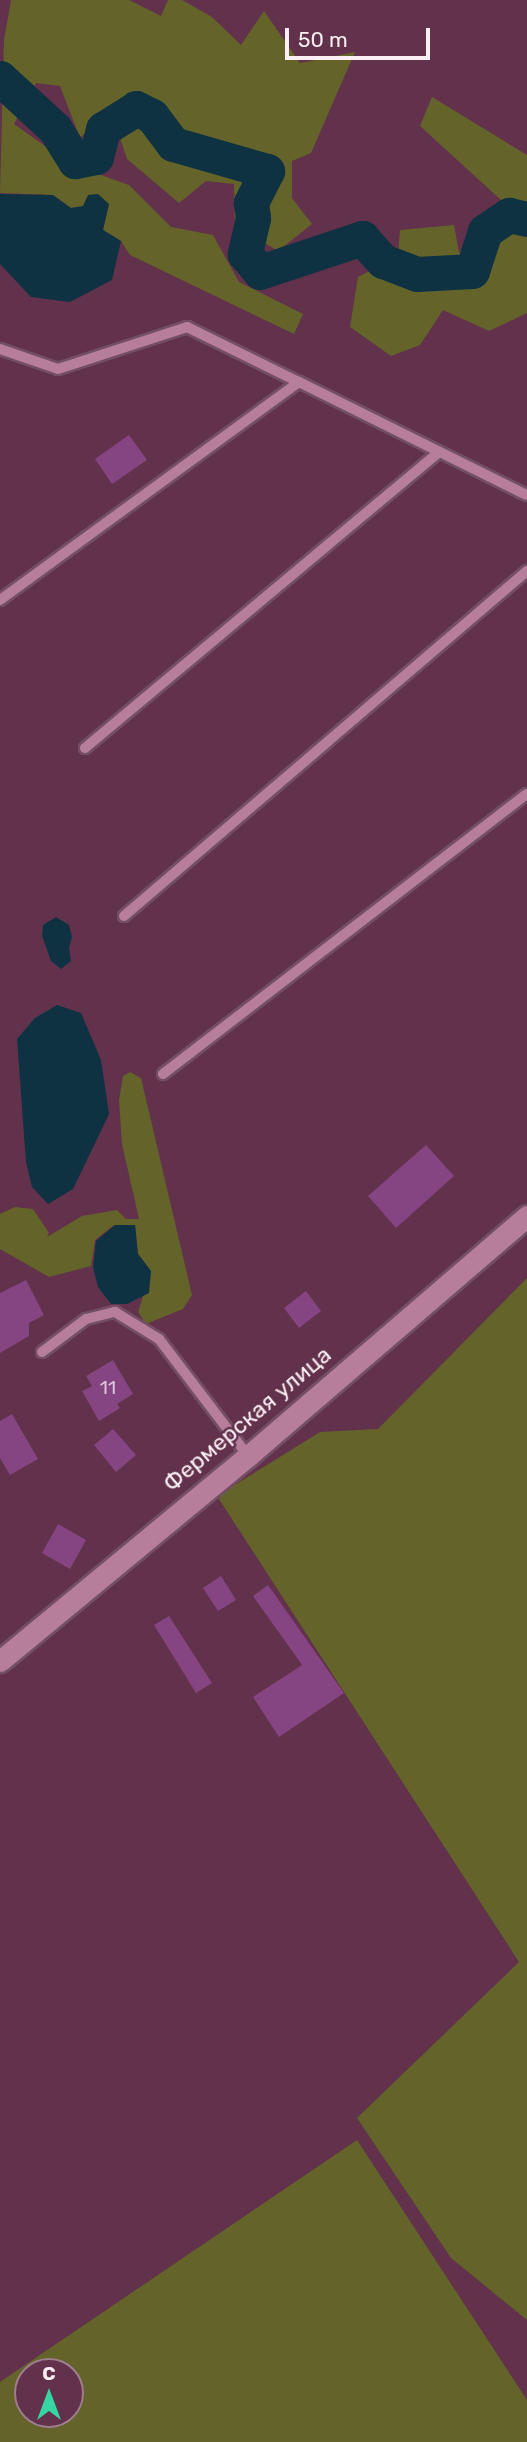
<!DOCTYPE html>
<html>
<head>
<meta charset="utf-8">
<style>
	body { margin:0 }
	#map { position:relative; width:527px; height:2442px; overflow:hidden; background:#62314b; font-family:Rubik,sans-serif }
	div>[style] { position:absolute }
	.green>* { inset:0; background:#64632a }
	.water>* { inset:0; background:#0e3241 }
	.river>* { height:35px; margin:-17.5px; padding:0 17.5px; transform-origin:17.5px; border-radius:17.5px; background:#0e3241 }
	.building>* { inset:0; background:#854583 }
	.roads { filter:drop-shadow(2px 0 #744f64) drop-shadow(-2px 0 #744f64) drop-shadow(0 2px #744f64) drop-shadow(0 -2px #744f64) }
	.service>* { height:10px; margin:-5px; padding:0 5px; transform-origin:5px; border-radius:5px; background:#b67e9a }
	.minor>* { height:21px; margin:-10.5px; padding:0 10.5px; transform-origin:10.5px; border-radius:10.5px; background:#b67e9a }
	span { translate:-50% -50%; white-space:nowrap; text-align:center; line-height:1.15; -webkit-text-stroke:5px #62314b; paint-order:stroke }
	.number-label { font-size:19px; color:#dec4d8 }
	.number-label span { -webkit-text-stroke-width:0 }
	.street-label { font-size:23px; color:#fbeff4 }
	.north { position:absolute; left:14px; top:2358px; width:70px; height:70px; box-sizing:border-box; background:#62314b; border:2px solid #9f7d8f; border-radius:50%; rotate:0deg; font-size:19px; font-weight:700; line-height:28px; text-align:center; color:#fbeff4 }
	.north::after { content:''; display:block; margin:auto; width:24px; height:32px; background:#37d4a6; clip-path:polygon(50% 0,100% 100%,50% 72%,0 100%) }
	.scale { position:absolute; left:285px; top:28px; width:145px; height:32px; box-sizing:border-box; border:4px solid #fbeff4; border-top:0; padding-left:9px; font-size:21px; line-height:24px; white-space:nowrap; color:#fbeff4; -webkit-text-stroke:5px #62314b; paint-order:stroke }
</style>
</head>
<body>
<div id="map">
	<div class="green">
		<div style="clip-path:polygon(11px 0,129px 0,161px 16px,168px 0,182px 0,212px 17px,241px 45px,264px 11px,300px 63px,355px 52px,311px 153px,292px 161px,292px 198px,312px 224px,278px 251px,235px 225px,234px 184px,206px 181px,179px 203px,127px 159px,110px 108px,80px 138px,60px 86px,36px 83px,14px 124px,70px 164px,129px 185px,171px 227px,213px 235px,239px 282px,303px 314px,294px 334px,130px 255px,121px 241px,103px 230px,109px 204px,70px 208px,53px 195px,0 193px,4px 40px)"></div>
		<div style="clip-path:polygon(432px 97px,527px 155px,527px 313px,489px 331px,443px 310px,420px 345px,391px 356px,350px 327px,358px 277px,398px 256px,400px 230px,454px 225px,459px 253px,501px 200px,420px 126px)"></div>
		<div style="clip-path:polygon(130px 1072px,141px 1078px,192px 1295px,183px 1309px,146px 1324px,138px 1312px,151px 1271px,138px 1254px,135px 1225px,114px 1225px,95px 1240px,91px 1266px,49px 1277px,0 1249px,0 1214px,15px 1207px,33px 1209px,49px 1233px,47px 1237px,82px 1216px,117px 1210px,126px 1219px,139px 1219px,122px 1144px,119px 1100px,123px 1076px)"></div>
		<div style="clip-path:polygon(527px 1278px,527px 2320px,451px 2258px,357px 2118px,519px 1962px,217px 1496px,320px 1432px,378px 1429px)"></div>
		<div style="clip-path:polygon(evenodd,357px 2140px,527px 2400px,527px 2442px,0 2442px,0 2382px,357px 2140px,28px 2372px,70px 2372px,70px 2414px,28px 2414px,28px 2372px)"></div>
	</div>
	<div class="water">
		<div style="clip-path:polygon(0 194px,53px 195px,71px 208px,83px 206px,88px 195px,98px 194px,109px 204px,103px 230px,121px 241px,112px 280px,70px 302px,31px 297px,0 264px)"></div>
		<div style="clip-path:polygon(56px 917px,69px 925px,72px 937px,69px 948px,71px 961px,61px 969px,51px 961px,42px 936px,43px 925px)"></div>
		<div style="clip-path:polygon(57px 1005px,81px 1013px,101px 1060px,109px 1114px,73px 1189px,48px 1204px,32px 1187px,26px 1162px,17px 1039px,35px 1018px)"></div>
		<div style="clip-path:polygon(115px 1225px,135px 1225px,138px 1254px,151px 1271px,149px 1293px,127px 1304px,111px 1304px,98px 1287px,93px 1267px,96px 1241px)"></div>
	</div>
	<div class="river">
		<div style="left:0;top:78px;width:75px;rotate:42.8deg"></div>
		<div style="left:55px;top:129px;width:38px;rotate:58deg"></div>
		<div style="left:75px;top:161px;width:21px;rotate:-11deg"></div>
		<div style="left:96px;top:157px;width:29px;rotate:-76deg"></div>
		<div style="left:103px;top:129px;width:39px;rotate:-32deg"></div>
		<div style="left:136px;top:108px;width:18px;rotate:27deg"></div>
		<div style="left:152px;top:116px;width:35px;rotate:53deg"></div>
		<div style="left:173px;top:144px;width:98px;rotate:16deg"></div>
		<div style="left:267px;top:171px;width:36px;rotate:117deg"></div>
		<div style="left:251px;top:203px;width:15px;rotate:82deg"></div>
		<div style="left:253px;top:218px;width:37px;rotate:103deg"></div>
		<div style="left:245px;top:254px;width:23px;rotate:50deg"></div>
		<div style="left:260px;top:272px;width:108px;rotate:-18.4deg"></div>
		<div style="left:362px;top:238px;width:31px;rotate:48deg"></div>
		<div style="left:383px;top:261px;width:36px;rotate:21deg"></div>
		<div style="left:417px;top:274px;width:55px;rotate:-3.1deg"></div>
		<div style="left:472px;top:271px;width:42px;rotate:-72deg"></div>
		<div style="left:485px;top:231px;width:29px;rotate:-34deg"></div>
		<div style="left:509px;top:215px;width:18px;rotate:13deg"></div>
	</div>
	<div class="building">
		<div style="clip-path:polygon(129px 435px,147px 460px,112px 484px,95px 459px)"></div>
		<div style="clip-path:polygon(426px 1145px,454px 1176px,396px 1228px,368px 1196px)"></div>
		<div style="clip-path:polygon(26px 1280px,44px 1315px,29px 1323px,29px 1336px,0 1353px,0 1293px)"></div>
		<div style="clip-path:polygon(306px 1291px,321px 1311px,299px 1328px,284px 1308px)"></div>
		<div style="clip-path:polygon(113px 1360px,133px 1394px,117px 1404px,120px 1408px,99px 1421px,82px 1391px,92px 1386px,86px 1376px)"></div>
		<div style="clip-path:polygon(12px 1414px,38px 1459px,10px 1475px,0 1458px,0 1421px)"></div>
		<div style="clip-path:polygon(113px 1429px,136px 1455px,116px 1472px,94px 1445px)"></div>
		<div style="clip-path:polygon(58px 1524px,86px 1540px,70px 1569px,42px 1553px)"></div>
		<div style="clip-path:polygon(221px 1576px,236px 1600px,218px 1611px,203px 1588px)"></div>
		<div style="clip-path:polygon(268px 1585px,344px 1693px,279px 1737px,253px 1697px,302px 1665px,253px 1596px)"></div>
		<div style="clip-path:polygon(169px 1616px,212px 1683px,196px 1693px,154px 1625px)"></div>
	</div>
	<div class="roads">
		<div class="service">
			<div style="left:0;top:349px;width:61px;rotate:19deg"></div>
			<div style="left:58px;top:369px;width:136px;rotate:-18deg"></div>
			<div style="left:187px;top:327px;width:125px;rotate:26.2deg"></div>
			<div style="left:299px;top:382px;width:370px;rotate:143.9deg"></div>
			<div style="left:299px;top:382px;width:254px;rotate:26.4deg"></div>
			<div style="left:85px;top:748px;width:461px;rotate:-39.9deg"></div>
			<div style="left:124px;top:916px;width:531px;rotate:-40.57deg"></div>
			<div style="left:163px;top:1074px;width:459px;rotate:-37.6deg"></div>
			<div style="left:42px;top:1352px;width:55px;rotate:-36.9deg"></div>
			<div style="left:86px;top:1319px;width:30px;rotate:-14deg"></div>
			<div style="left:115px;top:1312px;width:52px;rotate:31.5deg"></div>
			<div style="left:159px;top:1339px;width:147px;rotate:52.7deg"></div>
		</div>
		<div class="minor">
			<div style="left:0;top:1661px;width:322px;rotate:-39.6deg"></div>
			<div style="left:248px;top:1456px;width:368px;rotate:-40.7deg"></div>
		</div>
	</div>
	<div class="number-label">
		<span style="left:108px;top:1388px">11</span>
	</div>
	<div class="street-label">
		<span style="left:247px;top:1419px;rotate:-40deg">Фермерская улица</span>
	</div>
	<div class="north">С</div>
	<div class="scale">50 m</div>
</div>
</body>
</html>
